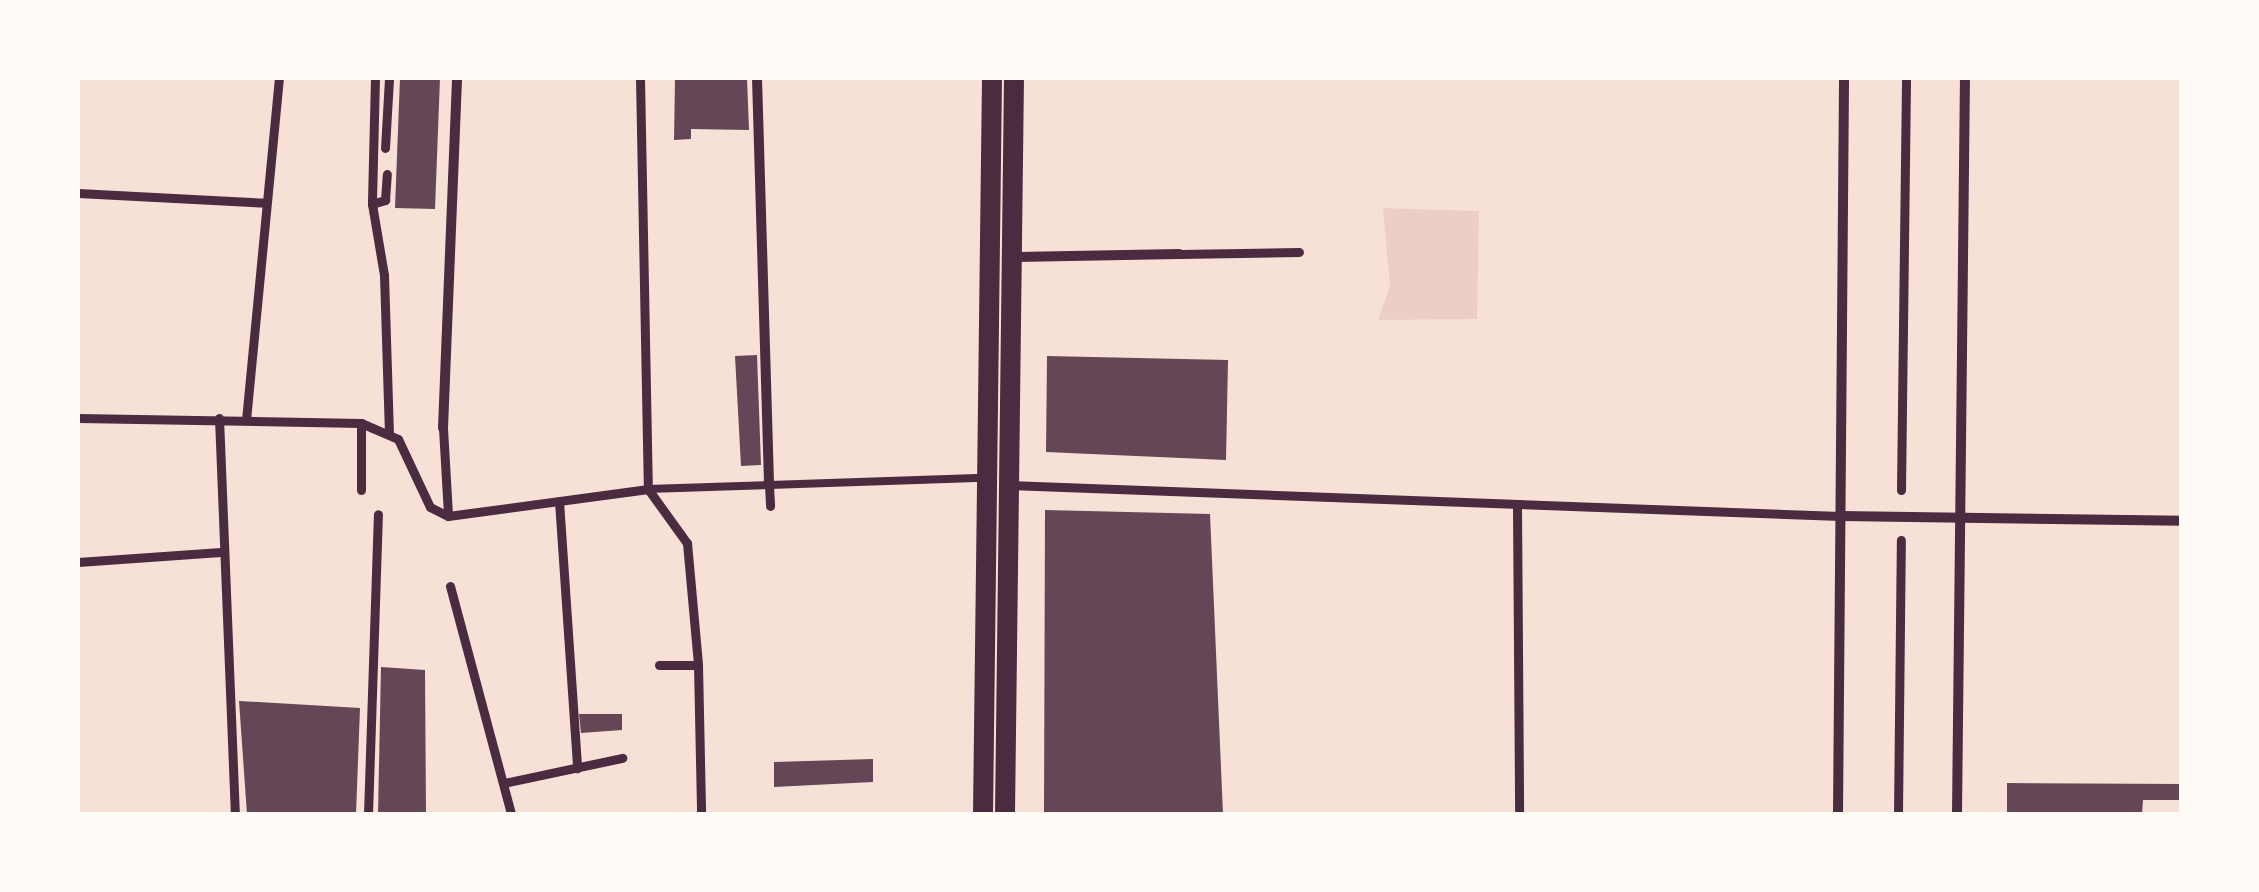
<!DOCTYPE html>
<html>
<head>
<meta charset="utf-8">
<style>
	body { margin:0 }
	#map { position:relative; width:2259px; height:892px; overflow:hidden; background:#f7e1d7; font-family:Jost,sans-serif }
	div>[style] { position:absolute }
	.green>* { inset:0; background:#ebcfc5 }
	.building>* { inset:0; background:#644757 }
	.service>* { height:8px; margin:-4px; padding:0 4px; transform-origin:4px; border-radius:4px; background:#4a2c40 }
	.pedestrian>* { height:9px; margin:-4.5px; padding:0 4.5px; transform-origin:4.5px; border-radius:4.5px; background:#4a2c40 }
	.minor>* { height:10px; margin:-5px; padding:0 5px; transform-origin:5px; border-radius:5px; background:#4a2c40 }
	.secondary>* { height:20px; margin:-10px; padding:0 10px; transform-origin:10px; border-radius:10px; background:#4a2c40 }
	span { translate:-50% -50%; white-space:nowrap; text-align:center; line-height:1.15; -webkit-text-stroke:10px #fffaf5; paint-order:stroke }
	.frame { position:absolute; inset:0; border:80px solid #fffaf5; pointer-events:none }
</style>
</head>
<body>
<div id="map">
	<div class="green">
		<div style="clip-path:polygon(1383px 208px,1479px 211px,1477px 319px,1378px 320px,1390px 286px)"></div>
	</div>
	<div class="building">
		<div style="clip-path:polygon(400px 78px,440px 78px,435px 209px,395px 208px)"></div>
		<div style="clip-path:polygon(675px 78px,747px 78px,749px 130px,691px 129px,691px 139px,674px 140px)"></div>
		<div style="clip-path:polygon(757px 355px,761px 465px,741px 466px,735px 356px)"></div>
		<div style="clip-path:polygon(1047px 356px,1228px 360px,1226px 460px,1046px 452px)"></div>
		<div style="clip-path:polygon(1045px 510px,1210px 514px,1223px 814px,1044px 814px)"></div>
		<div style="clip-path:polygon(381px 667px,425px 670px,426px 814px,378px 814px)"></div>
		<div style="clip-path:polygon(239px 701px,360px 708px,356px 814px,247px 814px)"></div>
		<div style="clip-path:polygon(579px 714px,622px 714px,622px 730px,581px 733px)"></div>
		<div style="clip-path:polygon(873px 759px,873px 782px,774px 787px,774px 762px)"></div>
		<div style="clip-path:polygon(2007px 783px,2182px 784px,2182px 800px,2143px 800px,2142px 814px,2007px 814px)"></div>
	</div>
	<div class="service">
		<div style="left:648px;top:489px;width:336px;rotate:-1.9deg"></div>
	</div>
	<div class="pedestrian">
		<div style="left:375px;top:78px;width:126px;rotate:91.4deg"></div>
		<div style="left:372px;top:204px;width:72px;rotate:80.4deg"></div>
		<div style="left:384px;top:275px;width:159px;rotate:88.2deg"></div>
		<div style="left:640px;top:78px;width:411px;rotate:88.9deg"></div>
		<div style="left:385px;top:148px;width:70px;rotate:-86.7deg"></div>
		<div style="left:78px;top:193px;width:188px;rotate:3deg"></div>
		<div style="left:372px;top:204px;width:14px;rotate:-17deg"></div>
		<div style="left:385px;top:200px;width:26px;rotate:-86deg"></div>
		<div style="left:1179px;top:254px;width:120px;rotate:-1deg"></div>
		<div style="left:78px;top:418px;width:283px;rotate:1deg"></div>
		<div style="left:361px;top:423px;width:40px;rotate:23.4deg"></div>
		<div style="left:398px;top:439px;width:75px;rotate:64.8deg"></div>
		<div style="left:430px;top:507px;width:20px;rotate:27deg"></div>
		<div style="left:448px;top:516px;width:202px;rotate:-7.7deg"></div>
		<div style="left:219px;top:418px;width:396px;rotate:87.7deg"></div>
		<div style="left:246px;top:420px;width:344px;rotate:-84.5deg"></div>
		<div style="left:361px;top:423px;width:67px;rotate:90deg"></div>
		<div style="left:443px;top:428px;width:88px;rotate:86.7deg"></div>
		<div style="left:769px;top:485px;width:21px;rotate:87deg"></div>
		<div style="left:1009px;top:485px;width:832px;rotate:2.14deg"></div>
		<div style="left:648px;top:489px;width:67px;rotate:54.2deg"></div>
		<div style="left:687px;top:543px;width:122px;rotate:84.8deg"></div>
		<div style="left:698px;top:665px;width:149px;rotate:88.8deg"></div>
		<div style="left:1901px;top:490px;width:412px;rotate:-89.3deg"></div>
		<div style="left:559px;top:501px;width:268px;rotate:86.1deg"></div>
		<div style="left:1517px;top:506px;width:308px;rotate:89.6deg"></div>
		<div style="left:78px;top:562px;width:143px;rotate:-4deg"></div>
		<div style="left:450px;top:586px;width:236px;rotate:75deg"></div>
		<div style="left:659px;top:665px;width:39px"></div>
		<div style="left:504px;top:783px;width:121px;rotate:-12deg"></div>
		<div style="left:368px;top:814px;width:300px;rotate:-88.1deg"></div>
		<div style="left:1898px;top:814px;width:274px;rotate:-89.4deg"></div>
	</div>
	<div class="minor">
		<div style="left:757px;top:78px;width:407px;rotate:88.3deg"></div>
		<div style="left:1013px;top:257px;width:166px;rotate:-1deg"></div>
		<div style="left:443px;top:428px;width:350px;rotate:-87.7deg"></div>
		<div style="left:1840px;top:516px;width:342px;rotate:0.8deg"></div>
		<div style="left:1838px;top:814px;width:736px;rotate:-89.53deg"></div>
		<div style="left:1957px;top:814px;width:736px;rotate:-89.38deg"></div>
	</div>
	<div class="secondary">
		<div style="left:983px;top:814px;width:736px;rotate:-89.3deg"></div>
		<div style="left:1005px;top:814px;width:736px;rotate:-89.3deg"></div>
	</div>
	<div class="frame"></div>
</div>
</body>
</html>
